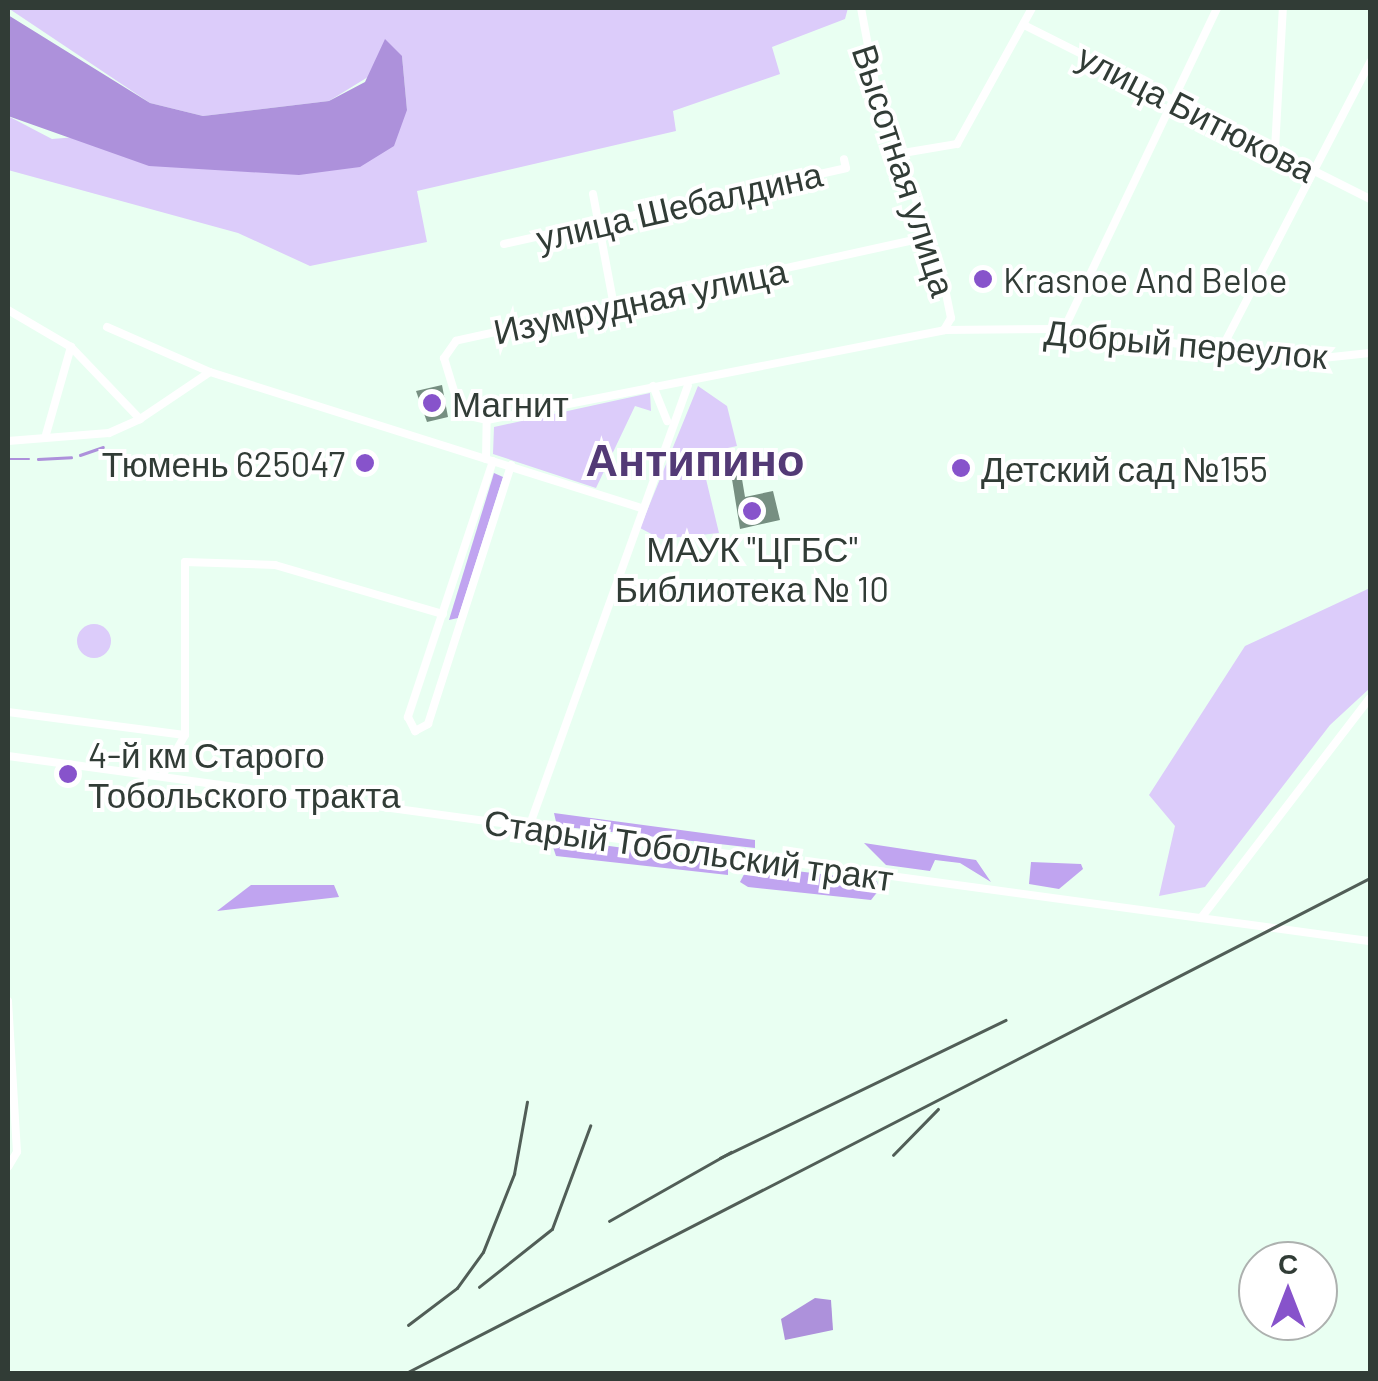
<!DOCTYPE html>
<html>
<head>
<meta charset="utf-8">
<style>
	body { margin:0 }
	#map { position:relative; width:1378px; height:1381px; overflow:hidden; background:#e9fff2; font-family:Barlow,sans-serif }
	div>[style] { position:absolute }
	.green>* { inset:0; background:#dcccfa }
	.round { border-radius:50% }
	.forest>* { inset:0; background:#c0a4f0 }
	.water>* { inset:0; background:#ad91db }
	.stream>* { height:2.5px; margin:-1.25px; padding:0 1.25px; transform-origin:1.25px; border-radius:1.25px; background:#ad91db }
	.building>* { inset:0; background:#768f81 }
	.minor>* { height:8px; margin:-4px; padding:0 4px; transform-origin:4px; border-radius:4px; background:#fff }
	.rail>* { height:2.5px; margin:-1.25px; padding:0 1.25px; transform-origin:1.25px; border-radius:1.25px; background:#515e57 }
	.dots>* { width:28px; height:28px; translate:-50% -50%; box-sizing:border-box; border:5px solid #fff; border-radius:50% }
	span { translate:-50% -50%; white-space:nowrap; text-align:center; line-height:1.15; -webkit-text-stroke:8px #fff; paint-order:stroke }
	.street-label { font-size:35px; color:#313c36 }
	.poi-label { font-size:35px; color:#313c36 }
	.left { translate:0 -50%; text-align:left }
	.right { translate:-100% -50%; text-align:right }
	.district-label { font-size:45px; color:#533a76; font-weight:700 }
	.frame { position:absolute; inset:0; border:10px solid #313c36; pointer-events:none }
	.north { position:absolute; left:1238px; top:1241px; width:100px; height:100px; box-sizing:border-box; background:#fff; border:2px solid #adb1af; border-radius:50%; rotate:0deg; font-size:28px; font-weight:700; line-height:40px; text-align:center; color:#313c36 }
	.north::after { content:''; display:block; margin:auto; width:35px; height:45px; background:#8753cb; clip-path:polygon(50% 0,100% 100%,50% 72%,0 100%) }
</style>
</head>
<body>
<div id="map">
	<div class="green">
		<div style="clip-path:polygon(8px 8px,848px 8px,845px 19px,772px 47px,780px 74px,673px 111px,676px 131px,417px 191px,427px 242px,310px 266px,238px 233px,8px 170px,8px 116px,52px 139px,407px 110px,402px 56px,329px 101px,203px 116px,150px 103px)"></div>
		<div style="clip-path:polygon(698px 386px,727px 406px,737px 446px,700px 454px,719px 533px,661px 539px,640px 528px)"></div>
		<div style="clip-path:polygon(650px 393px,651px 411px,635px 406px,596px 488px,493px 454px,494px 427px)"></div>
		<div style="clip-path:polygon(1370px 588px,1370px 688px,1330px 725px,1205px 887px,1159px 896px,1175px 826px,1149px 795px,1245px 646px)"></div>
		<div class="round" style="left:77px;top:624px;width:34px;height:34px"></div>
	</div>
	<div class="forest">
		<div style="clip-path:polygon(494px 473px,503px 477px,458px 618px,449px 620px)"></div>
		<div style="clip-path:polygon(554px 813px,755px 840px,755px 848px,557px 826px)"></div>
		<div style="clip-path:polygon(550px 838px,728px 862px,728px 875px,556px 856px)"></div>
		<div style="clip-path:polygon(864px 843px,976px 860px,991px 882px,960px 863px,935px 860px,930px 871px,886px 865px)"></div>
		<div style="clip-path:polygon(1031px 862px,1081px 864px,1083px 869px,1059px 889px,1029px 884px)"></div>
		<div style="clip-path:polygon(749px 865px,877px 881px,879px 890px,871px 900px,748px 887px,740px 882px)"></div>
		<div style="clip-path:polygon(251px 885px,334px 885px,339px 897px,217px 911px)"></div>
	</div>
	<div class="water">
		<div style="clip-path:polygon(8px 15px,150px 103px,203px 116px,329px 101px,365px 82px,385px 39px,402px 56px,407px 110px,394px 146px,360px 167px,299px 175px,149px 166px,8px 116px)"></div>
		<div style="clip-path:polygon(815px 1298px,831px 1300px,833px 1330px,785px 1340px,781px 1319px)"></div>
	</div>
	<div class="stream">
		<div style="left:80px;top:455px;width:24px;rotate:-19deg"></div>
		<div style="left:8px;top:459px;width:21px"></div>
		<div style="left:38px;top:459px;width:33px;rotate:-3deg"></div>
	</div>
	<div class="building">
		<div style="clip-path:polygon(442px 385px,448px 417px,427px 422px,416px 391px)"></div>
		<div style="clip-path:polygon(738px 455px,745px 497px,773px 491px,780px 520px,740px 529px,731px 473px,714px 477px,711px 461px)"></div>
	</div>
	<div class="minor">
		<div style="left:861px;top:8px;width:76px;rotate:79.4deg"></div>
		<div style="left:875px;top:83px;width:202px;rotate:70.7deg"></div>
		<div style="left:942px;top:274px;width:45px;rotate:78.4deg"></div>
		<div style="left:951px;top:318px;width:14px;rotate:120deg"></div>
		<div style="left:1024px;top:25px;width:387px;rotate:26.7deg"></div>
		<div style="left:1275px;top:149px;width:141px;rotate:-86.8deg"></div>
		<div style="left:903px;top:153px;width:55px;rotate:-9.5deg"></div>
		<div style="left:957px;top:144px;width:155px;rotate:-61.1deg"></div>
		<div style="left:593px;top:194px;width:114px;rotate:79.4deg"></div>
		<div style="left:932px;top:236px;width:487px;rotate:167.6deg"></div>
		<div style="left:456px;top:341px;width:21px;rotate:125deg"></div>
		<div style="left:444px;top:358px;width:59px;rotate:73.1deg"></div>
		<div style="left:461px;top:414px;width:27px;rotate:13deg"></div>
		<div style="left:487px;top:420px;width:466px;rotate:-11.1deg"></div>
		<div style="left:944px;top:330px;width:120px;rotate:-0.5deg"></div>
		<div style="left:1064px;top:329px;width:242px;rotate:7.4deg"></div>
		<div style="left:1304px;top:360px;width:66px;rotate:-6.1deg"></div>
		<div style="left:504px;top:244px;width:350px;rotate:-12.5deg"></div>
		<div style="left:846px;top:168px;width:9px;rotate:-103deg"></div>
		<div style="left:8px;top:310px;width:73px;rotate:30.4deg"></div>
		<div style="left:71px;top:347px;width:100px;rotate:46.2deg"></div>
		<div style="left:140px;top:419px;width:84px;rotate:-33.9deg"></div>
		<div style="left:107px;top:327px;width:112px;rotate:23.6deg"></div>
		<div style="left:210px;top:372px;width:450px;rotate:17.5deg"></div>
		<div style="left:1064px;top:329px;width:356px;rotate:-64.5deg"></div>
		<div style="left:1224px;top:344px;width:318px;rotate:-62.6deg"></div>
		<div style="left:653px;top:386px;width:38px;rotate:68deg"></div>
		<div style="left:45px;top:438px;width:95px;rotate:-74.1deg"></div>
		<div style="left:8px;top:441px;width:101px;rotate:-4.5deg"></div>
		<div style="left:109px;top:433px;width:34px;rotate:-24deg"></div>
		<div style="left:486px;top:459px;width:39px;rotate:-89deg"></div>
		<div style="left:493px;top:461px;width:270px;rotate:108.4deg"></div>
		<div style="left:408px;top:717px;width:16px;rotate:63deg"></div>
		<div style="left:415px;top:731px;width:15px;rotate:-28deg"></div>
		<div style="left:428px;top:724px;width:272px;rotate:-72.2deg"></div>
		<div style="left:8px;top:712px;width:178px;rotate:7.4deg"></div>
		<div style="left:8px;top:756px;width:1375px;rotate:7.74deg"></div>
		<div style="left:162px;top:776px;width:47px;rotate:-60.7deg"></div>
		<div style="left:185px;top:735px;width:173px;rotate:-90deg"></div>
		<div style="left:185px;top:562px;width:90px;rotate:1.9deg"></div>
		<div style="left:275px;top:565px;width:175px;rotate:16.3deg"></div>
		<div style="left:529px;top:827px;width:469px;rotate:-70.2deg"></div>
		<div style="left:1201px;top:918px;width:277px;rotate:-52.5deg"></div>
		<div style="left:8px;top:1001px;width:151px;rotate:86.6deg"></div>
		<div style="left:17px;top:1152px;width:17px;rotate:121deg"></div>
	</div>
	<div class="rail">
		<div style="left:893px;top:1155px;width:64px;rotate:-45.6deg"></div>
		<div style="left:720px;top:1158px;width:317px;rotate:-25.8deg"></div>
		<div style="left:609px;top:1221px;width:140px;rotate:-29.5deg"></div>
		<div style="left:479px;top:1287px;width:93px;rotate:-38.5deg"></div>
		<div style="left:552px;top:1229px;width:110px;rotate:-69.7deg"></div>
		<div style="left:408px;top:1325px;width:61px;rotate:-37.1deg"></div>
		<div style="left:457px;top:1288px;width:44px;rotate:-54.2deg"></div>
		<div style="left:483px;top:1252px;width:84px;rotate:-68.3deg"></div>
		<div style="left:514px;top:1174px;width:73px;rotate:-79.8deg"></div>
		<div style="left:404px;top:1374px;width:1086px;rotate:-27.18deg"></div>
	</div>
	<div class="dots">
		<div style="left:983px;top:279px;background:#8753cb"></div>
		<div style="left:432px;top:403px;background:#8753cb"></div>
		<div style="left:365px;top:463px;background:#8753cb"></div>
		<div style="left:961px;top:468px;background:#8753cb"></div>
		<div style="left:752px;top:511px;background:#8753cb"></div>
		<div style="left:68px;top:774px;background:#8753cb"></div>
	</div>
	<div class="street-label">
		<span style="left:1197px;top:112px;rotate:27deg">улица Битюкова</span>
		<span style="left:905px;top:170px;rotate:72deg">Высотная улица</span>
		<span style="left:679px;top:205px;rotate:-13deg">улица Шебалдина</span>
		<span style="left:640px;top:300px;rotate:-12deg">Изумрудная улица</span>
		<span style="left:1186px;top:343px;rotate:5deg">Добрый переулок</span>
		<span style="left:689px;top:849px;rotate:8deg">Старый Тобольский тракт</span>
	</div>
	<div class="poi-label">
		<span class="left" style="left:1003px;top:279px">Krasnoe And Beloe</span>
		<span class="left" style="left:452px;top:403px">Магнит</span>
		<span class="right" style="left:345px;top:463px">Тюмень 625047</span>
		<span class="left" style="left:981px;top:468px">Детский сад №155</span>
		<span style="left:752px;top:568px">МАУК "ЦГБС"<br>Библиотека № 10</span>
		<span class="left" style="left:88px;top:774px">4-й км Старого<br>Тобольского тракта</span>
	</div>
	<div class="district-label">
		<span style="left:695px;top:459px">Антипино</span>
	</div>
	<div class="frame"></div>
	<div class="north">С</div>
</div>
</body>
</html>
